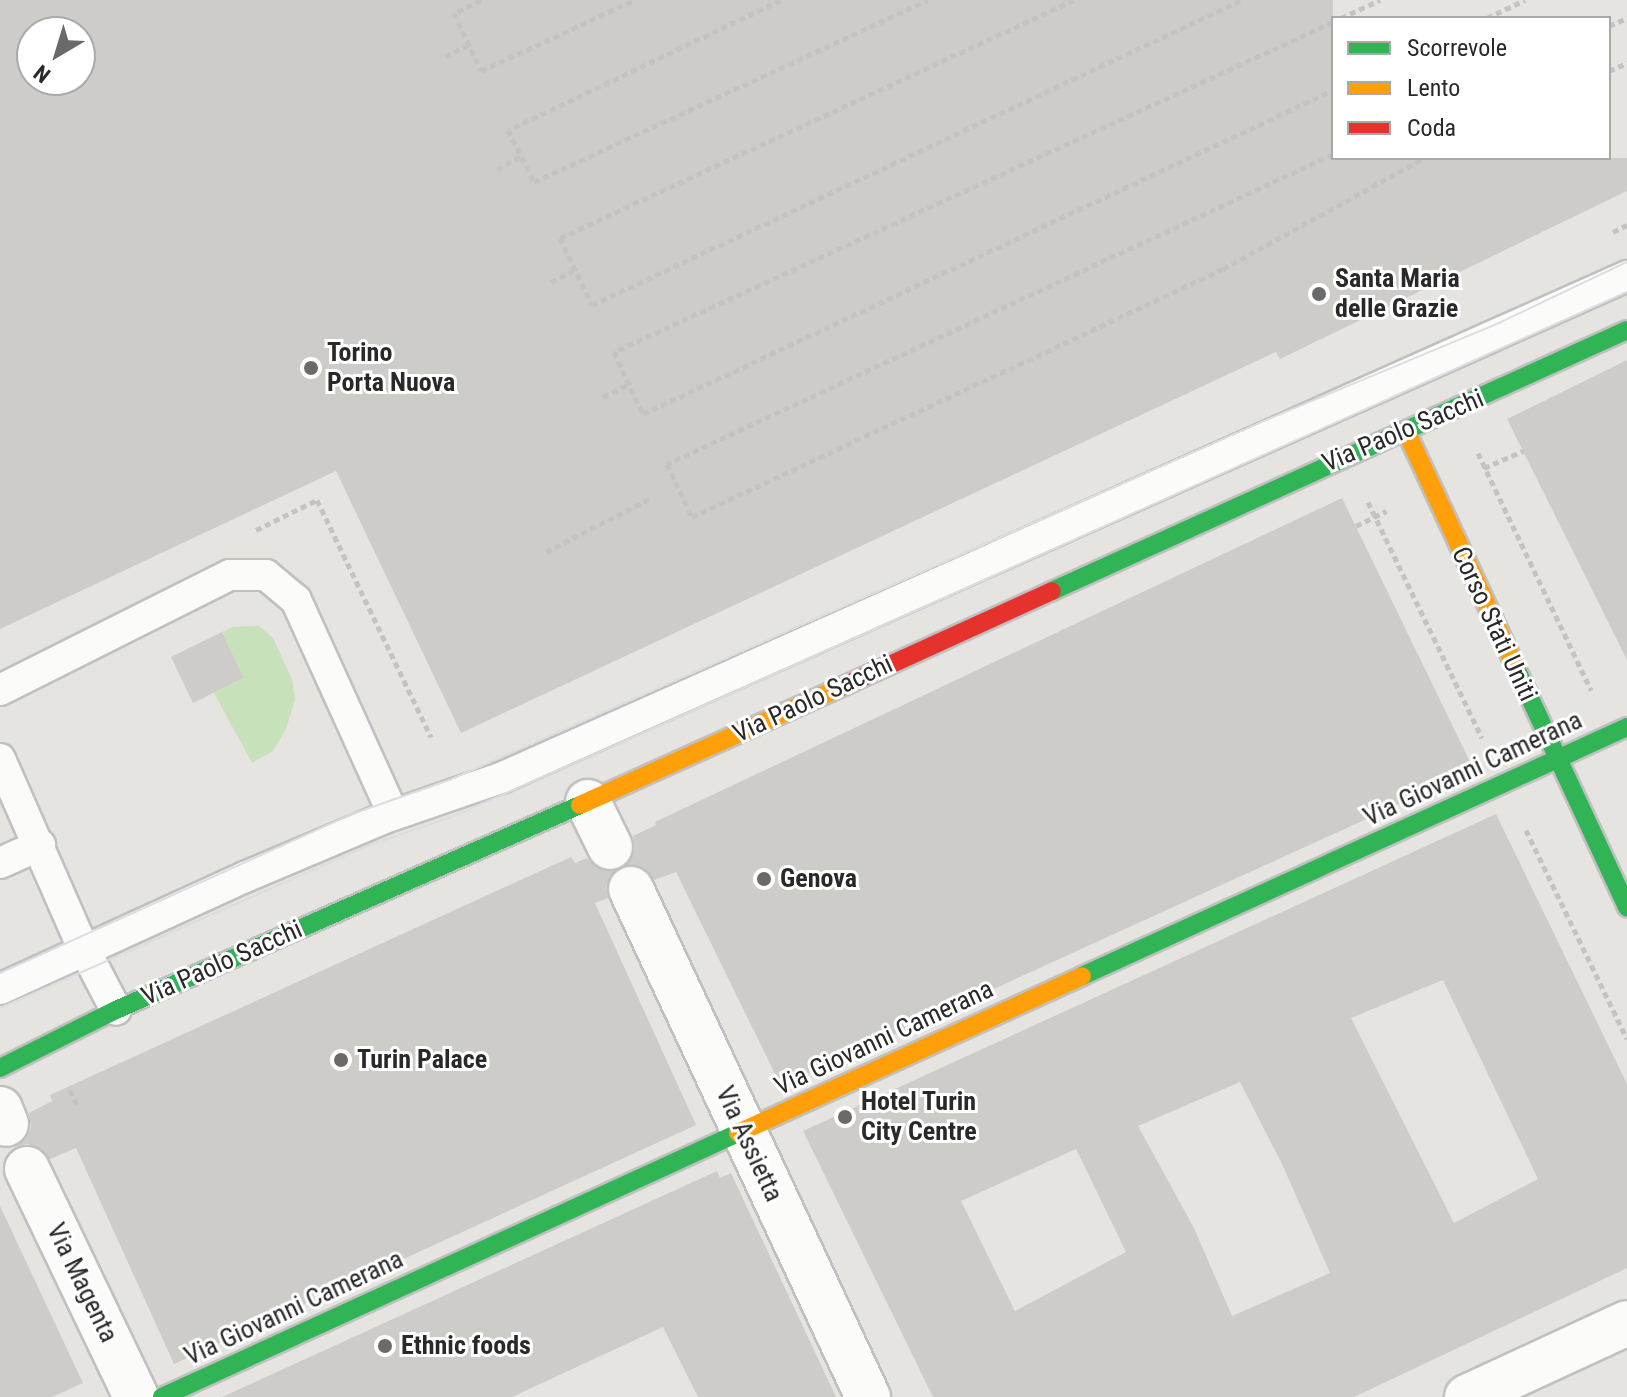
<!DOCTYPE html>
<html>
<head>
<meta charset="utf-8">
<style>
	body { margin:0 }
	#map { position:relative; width:1627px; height:1397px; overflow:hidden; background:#e6e4e0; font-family:"Roboto Condensed",sans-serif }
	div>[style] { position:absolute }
	.green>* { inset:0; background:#c7e1bb }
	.building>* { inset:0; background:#ceccc9 }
	.path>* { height:5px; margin-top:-2.5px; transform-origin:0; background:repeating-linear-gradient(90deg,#c3c3c2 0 6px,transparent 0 10px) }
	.roads { filter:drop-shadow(2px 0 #c0c0c1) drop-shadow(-2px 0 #c0c0c1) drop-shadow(0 2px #c0c0c1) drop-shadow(0 -2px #c0c0c1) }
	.lane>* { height:30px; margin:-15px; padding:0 15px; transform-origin:15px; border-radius:15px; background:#fbfbfa }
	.street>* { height:44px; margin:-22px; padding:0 22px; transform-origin:22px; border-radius:22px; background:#fbfbfa }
	.fast>* { height:18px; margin:-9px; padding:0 9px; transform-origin:9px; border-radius:9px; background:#30b455 }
	.slow>* { height:18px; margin:-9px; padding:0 9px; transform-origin:9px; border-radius:9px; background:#ff9f0a }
	.jam>* { height:18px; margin:-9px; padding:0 9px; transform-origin:9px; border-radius:9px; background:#e5322d }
	.tram>* { height:2px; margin:-1px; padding:0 1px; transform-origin:1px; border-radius:1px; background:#dddcde }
	.dots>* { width:22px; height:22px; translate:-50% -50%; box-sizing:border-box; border:4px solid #fff; border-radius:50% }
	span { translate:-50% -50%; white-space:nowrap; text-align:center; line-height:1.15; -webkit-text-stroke:6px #fff; paint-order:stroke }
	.poi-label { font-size:26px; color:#292929; font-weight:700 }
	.left { translate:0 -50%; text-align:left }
	.street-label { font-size:26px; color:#292929 }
	.legend { position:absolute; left:1331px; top:16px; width:280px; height:144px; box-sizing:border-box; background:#fff; border:2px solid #a9a9a9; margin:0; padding:10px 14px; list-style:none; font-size:24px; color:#292929 }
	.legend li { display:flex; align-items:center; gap:16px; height:40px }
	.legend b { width:40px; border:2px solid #a9a9a9 }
	.north { position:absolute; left:16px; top:16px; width:80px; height:80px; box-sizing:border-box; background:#fff; border:2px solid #a9a9a9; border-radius:50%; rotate:218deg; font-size:22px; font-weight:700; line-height:32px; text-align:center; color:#292929 }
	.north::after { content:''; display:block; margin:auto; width:28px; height:36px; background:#6b6a69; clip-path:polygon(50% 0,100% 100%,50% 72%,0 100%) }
</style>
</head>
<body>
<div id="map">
	<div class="green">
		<div style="clip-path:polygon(259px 626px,273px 638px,292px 679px,295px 700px,286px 729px,273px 751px,252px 763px,214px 693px,244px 678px,222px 632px,232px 627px)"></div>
	</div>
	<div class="building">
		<div style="clip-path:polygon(evenodd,0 0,1333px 0,1333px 158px,1627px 158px,1627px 191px,1280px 359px,1276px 352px,461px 733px,336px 471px,0 629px,0 0,32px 32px,80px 32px,80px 80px,32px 80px,32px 32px)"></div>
		<div style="clip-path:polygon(1627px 360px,1627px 660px,1507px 419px)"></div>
		<div style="clip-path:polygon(1342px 498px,1474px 770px,781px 1086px,676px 872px,654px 880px,645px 868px,626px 865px,635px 849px,633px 836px,656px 825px,655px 822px)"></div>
		<div style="clip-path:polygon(222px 632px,244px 678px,193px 703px,171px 657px)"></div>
		<div style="clip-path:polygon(evenodd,1496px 814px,1627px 1084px,1627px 1268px,1354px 1397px,933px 1397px,803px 1131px,1496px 814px,1443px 980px,1538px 1179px,1454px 1223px,1351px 1018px,1443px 980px,1496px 814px,1240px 1082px,1282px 1164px,1330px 1273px,1232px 1316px,1194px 1228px,1138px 1126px,1240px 1082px,1496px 814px,1076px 1149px,1126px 1252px,1015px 1311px,961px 1201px,1076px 1149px)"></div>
		<div style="clip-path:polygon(571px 857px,575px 863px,587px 858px,597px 868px,615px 871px,606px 886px,608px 898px,595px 903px,696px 1125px,174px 1364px,76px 1148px,50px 1159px,40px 1148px,28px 1144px,17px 1146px,26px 1139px,31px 1128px,29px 1113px,52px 1101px,50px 1095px)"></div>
		<div style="clip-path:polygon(717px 1171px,720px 1178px,731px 1173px,836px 1397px,698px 1397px,663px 1327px,512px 1397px,222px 1397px)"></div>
		<div style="clip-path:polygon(0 1206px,83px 1383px,52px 1397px,0 1397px)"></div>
	</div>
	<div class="path">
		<div style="left:481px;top:0;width:30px;rotate:154deg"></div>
		<div style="left:454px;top:13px;width:64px;rotate:65deg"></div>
		<div style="left:481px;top:71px;width:170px;rotate:-24.8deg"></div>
		<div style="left:781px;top:0;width:302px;rotate:154.5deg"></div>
		<div style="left:508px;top:130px;width:58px;rotate:63.4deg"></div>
		<div style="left:534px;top:182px;width:434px;rotate:-24.8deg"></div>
		<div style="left:1074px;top:0;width:566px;rotate:155.15deg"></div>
		<div style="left:560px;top:238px;width:74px;rotate:64.5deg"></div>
		<div style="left:592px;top:305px;width:718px;rotate:-25.14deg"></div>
		<div style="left:1341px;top:18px;width:43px;rotate:-24.8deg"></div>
		<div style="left:1487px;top:18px;width:42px;rotate:-25.3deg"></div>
		<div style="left:1333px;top:22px;width:791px;rotate:155.35deg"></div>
		<div style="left:614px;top:352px;width:68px;rotate:64.9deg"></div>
		<div style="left:643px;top:414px;width:762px;rotate:-25.15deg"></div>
		<div style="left:1609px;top:26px;width:20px;rotate:-24deg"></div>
		<div style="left:445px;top:56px;width:26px;rotate:-25deg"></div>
		<div style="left:1609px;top:71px;width:20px;rotate:-24deg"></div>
		<div style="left:1333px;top:154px;width:735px;rotate:155.04deg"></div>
		<div style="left:667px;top:464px;width:59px;rotate:64.7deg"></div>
		<div style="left:692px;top:517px;width:586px;rotate:-25.03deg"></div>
		<div style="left:1223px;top:269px;width:230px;rotate:-28.9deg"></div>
		<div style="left:497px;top:169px;width:28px;rotate:-27deg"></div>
		<div style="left:1613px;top:232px;width:16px;rotate:-27deg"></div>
		<div style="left:551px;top:282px;width:27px;rotate:-27deg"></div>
		<div style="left:603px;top:397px;width:29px;rotate:-27deg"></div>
		<div style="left:1478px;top:453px;width:263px;rotate:64.5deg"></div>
		<div style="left:1484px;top:468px;width:43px;rotate:-23.6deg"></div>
		<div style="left:1368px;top:502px;width:262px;rotate:64.2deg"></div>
		<div style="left:1356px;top:526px;width:34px;rotate:-26deg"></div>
		<div style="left:256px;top:530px;width:68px;rotate:-26.2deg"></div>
		<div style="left:317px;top:500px;width:263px;rotate:64.3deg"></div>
		<div style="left:546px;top:552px;width:118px;rotate:-27.2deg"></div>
		<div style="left:1526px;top:830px;width:232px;rotate:64.2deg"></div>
		<div style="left:70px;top:1090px;width:20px;rotate:66deg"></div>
	</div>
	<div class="roads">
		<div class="lane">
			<div style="left:0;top:690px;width:257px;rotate:-26.6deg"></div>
			<div style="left:230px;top:575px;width:36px"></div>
			<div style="left:266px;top:575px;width:39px;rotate:40deg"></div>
			<div style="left:296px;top:600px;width:235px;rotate:65.6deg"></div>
			<div style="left:0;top:759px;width:194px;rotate:66.3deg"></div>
			<div style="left:78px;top:937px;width:82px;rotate:62.5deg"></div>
			<div style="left:0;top:863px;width:44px;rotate:-24.2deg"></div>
			<div style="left:0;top:989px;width:269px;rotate:-24.6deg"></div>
			<div style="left:245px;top:877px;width:149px;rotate:-22.9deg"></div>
			<div style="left:382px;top:819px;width:128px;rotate:-19.1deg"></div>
			<div style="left:503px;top:777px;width:1231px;rotate:-24.02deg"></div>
		</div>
		<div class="street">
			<div style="left:588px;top:802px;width:50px;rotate:63.9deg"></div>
			<div style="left:631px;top:889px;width:561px;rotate:64.99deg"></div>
			<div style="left:0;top:1109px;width:16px;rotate:68deg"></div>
			<div style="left:27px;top:1169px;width:253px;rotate:64.4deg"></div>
			<div style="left:1467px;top:1397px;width:176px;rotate:-24.8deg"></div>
		</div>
		<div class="fast">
			<div style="left:1052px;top:591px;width:631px;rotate:-24.41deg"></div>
			<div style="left:1516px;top:668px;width:264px;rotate:65.1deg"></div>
			<div style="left:1082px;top:976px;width:599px;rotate:-24.55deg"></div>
			<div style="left:0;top:1068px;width:130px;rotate:-26.6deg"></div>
			<div style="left:116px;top:1010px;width:507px;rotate:-23.84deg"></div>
			<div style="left:162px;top:1397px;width:634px;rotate:-24.62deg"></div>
		</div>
		<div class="slow">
			<div style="left:1406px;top:431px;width:261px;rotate:65.1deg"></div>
			<div style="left:580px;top:805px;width:282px;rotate:-24.3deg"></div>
			<div style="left:738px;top:1133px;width:378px;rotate:-24.5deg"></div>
		</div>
		<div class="jam">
			<div style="left:837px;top:689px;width:236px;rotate:-24.5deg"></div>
		</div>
	</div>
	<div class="tram">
		<div style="left:0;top:973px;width:389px;rotate:-24.3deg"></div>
		<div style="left:355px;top:813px;width:103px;rotate:-19.3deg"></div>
		<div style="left:452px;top:779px;width:895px;rotate:-23.79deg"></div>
		<div style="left:1271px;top:418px;width:247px;rotate:-22.6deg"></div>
		<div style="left:1499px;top:323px;width:142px;rotate:-25.5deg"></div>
		<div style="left:0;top:1008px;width:401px;rotate:-23.8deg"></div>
		<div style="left:367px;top:846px;width:92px;rotate:-19deg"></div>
		<div style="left:454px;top:816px;width:177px;rotate:-23.7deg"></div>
		<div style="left:616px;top:745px;width:1108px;rotate:-24.14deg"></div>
	</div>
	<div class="dots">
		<div style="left:1319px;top:294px;background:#6b6a69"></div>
		<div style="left:311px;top:368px;background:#6b6a69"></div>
		<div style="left:764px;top:879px;background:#6b6a69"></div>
		<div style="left:341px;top:1060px;background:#6b6a69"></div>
		<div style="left:845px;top:1117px;background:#6b6a69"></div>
		<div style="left:385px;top:1346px;background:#6b6a69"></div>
	</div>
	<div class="poi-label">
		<span class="left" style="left:1335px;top:294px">Santa Maria<br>delle Grazie</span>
		<span class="left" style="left:327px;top:368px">Torino<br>Porta Nuova</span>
		<span class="left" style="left:780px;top:879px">Genova</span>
		<span class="left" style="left:357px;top:1060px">Turin Palace</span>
		<span class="left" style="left:861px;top:1117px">Hotel Turin<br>City Centre</span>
		<span class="left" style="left:401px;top:1346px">Ethnic foods</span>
	</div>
	<div class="street-label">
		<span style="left:1403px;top:431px;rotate:-23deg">Via Paolo Sacchi</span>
		<span style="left:1494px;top:624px;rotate:65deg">Corso Stati Uniti</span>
		<span style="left:813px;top:699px;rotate:-25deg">Via Paolo Sacchi</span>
		<span style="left:1473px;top:769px;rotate:-25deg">Via Giovanni Camerana</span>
		<span style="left:222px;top:963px;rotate:-24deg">Via Paolo Sacchi</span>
		<span style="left:884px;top:1038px;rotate:-25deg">Via Giovanni Camerana</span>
		<span style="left:749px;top:1144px;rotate:65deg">Via Assietta</span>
		<span style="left:82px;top:1283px;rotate:64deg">Via Magenta</span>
		<span style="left:294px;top:1308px;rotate:-25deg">Via Giovanni Camerana</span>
	</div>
	<ul class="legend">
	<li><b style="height:10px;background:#30b455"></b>Scorrevole</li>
	<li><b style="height:10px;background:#ff9f0a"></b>Lento</li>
	<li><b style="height:10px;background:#e5322d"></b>Coda</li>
	</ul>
	<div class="north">N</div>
</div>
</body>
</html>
